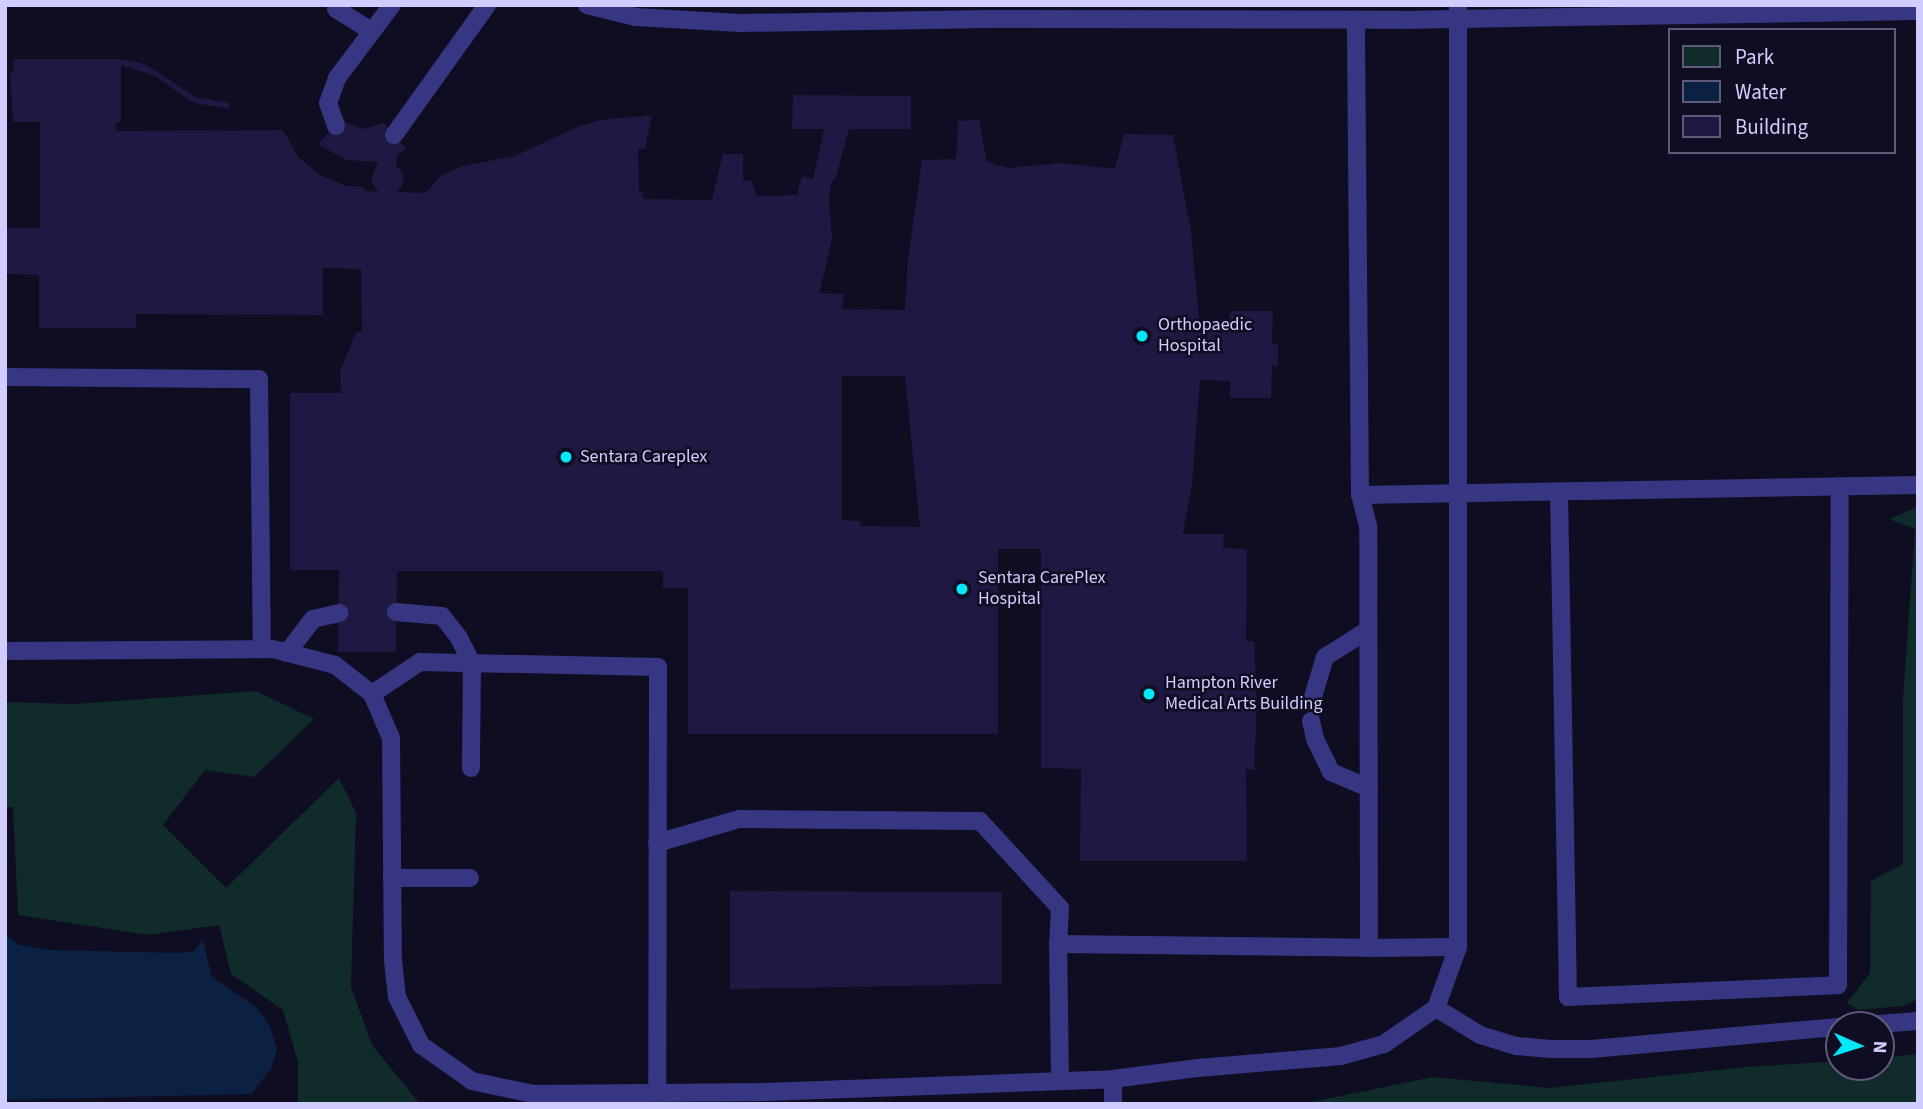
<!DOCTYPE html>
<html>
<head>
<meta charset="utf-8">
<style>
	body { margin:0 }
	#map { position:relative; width:1923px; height:1109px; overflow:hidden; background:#0f0d21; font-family:"Source Sans 3",sans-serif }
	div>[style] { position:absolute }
	.green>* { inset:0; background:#0f2b2a }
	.water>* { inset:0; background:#0a2143 }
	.building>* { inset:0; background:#1f1843 }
	.lane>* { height:18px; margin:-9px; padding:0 9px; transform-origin:9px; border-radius:9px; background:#373682 }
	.dots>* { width:19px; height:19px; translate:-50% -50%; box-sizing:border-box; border:4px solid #0f0d21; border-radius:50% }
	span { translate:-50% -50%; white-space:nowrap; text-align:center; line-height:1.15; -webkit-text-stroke:5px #0f0d21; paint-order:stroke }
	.poi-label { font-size:18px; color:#d1cdff }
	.left { translate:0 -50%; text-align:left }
	.frame { position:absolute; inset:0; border:7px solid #d1cdff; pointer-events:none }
	.legend { position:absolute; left:1668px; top:28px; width:228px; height:126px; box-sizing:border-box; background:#0f0d21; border:2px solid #5d5a7a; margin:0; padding:9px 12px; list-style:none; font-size:21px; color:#d1cdff }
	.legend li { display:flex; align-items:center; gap:14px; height:35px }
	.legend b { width:35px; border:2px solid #5d5a7a }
	.north { position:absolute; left:1825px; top:1011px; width:70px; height:70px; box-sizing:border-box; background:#0f0d21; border:2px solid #5d5a7a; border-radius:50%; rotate:93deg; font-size:19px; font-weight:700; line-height:28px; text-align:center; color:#d1cdff }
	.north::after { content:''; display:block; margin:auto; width:24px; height:32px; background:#00e7f8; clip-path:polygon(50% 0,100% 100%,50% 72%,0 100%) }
</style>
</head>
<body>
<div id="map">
	<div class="green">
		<div style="clip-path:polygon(1918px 507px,1918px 999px,1903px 1006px,1858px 1010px,1847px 1003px,1870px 973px,1871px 881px,1903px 864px,1903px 699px,1915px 529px,1889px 519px)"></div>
		<div style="clip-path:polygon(256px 691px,314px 719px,254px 777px,205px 770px,163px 825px,226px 888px,339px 778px,356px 813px,351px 987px,372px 1045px,420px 1104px,298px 1104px,298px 1062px,283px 1010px,231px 974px,219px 925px,148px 935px,18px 915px,13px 807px,5px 807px,5px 702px,74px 704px)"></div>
		<div style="clip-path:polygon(1918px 1054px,1918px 1104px,1302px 1104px,1433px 1077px,1549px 1088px,1746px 1067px,1839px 1061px,1839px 1067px,1881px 1067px,1881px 1058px)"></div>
	</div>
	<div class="water">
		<div style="clip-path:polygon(5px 927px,7px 935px,19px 945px,52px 950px,179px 953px,194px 951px,203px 940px,212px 977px,256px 1007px,270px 1026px,277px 1049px,272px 1067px,251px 1094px,5px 1100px)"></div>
	</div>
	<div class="building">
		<div style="clip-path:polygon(evenodd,13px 59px,121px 59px,145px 64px,195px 97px,229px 103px,230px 109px,194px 103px,155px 76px,121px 65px,121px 122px,116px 123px,116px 131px,283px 130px,298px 157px,320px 175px,346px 186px,364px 187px,364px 191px,378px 192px,371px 180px,378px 162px,346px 160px,318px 144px,341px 120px,362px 129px,384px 123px,406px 149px,397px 156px,396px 165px,404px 176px,402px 186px,396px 192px,425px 193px,441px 176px,462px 166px,515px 156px,577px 127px,601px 120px,652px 115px,645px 149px,638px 149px,639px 191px,643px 191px,643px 199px,712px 200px,723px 154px,743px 154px,743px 181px,751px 180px,757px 196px,797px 195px,802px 176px,813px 179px,824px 129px,792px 129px,793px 95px,911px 96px,911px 129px,849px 129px,835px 180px,831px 182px,829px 199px,832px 240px,819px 293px,844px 294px,842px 309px,905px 310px,908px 260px,922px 160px,956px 159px,958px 121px,979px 120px,987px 162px,1008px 168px,1062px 163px,1115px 169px,1124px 134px,1173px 135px,1191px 231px,1200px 329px,1230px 329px,1230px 311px,1273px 311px,1272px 343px,1278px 344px,1278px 366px,1272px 366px,1271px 398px,1230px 398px,1230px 381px,1200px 380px,1192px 483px,1183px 534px,1224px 534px,1223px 548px,1247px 549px,1246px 641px,1254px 642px,1257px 703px,1254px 770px,1246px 769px,1247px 861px,1080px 861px,1081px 769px,1041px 768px,1041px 549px,998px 549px,998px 734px,688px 734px,688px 588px,663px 588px,663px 571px,397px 571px,396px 652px,338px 652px,339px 570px,290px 570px,290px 393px,341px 393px,340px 372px,356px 332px,362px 332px,361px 269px,323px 268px,323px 315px,136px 314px,136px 328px,39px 328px,39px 275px,5px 274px,5px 228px,40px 228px,40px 122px,13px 122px,10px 72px,14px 72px,13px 59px,842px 376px,905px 376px,920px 527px,861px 526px,860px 521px,842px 520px,842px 376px)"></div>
		<div style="clip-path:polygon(730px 891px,1002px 892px,1002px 984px,730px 989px)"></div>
	</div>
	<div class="lane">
		<div style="left:587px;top:5px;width:50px;rotate:13.8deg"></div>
		<div style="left:636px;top:17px;width:104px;rotate:3.3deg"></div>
		<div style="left:740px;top:23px;width:250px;rotate:-0.9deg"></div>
		<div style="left:990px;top:19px;width:411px;rotate:0.1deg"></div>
		<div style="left:1401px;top:20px;width:517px;rotate:-1deg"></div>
		<div style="left:336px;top:9px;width:40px;rotate:32deg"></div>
		<div style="left:336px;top:126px;width:24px;rotate:-109deg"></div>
		<div style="left:328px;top:103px;width:27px;rotate:-70deg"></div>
		<div style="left:337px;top:78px;width:91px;rotate:-53deg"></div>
		<div style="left:394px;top:135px;width:160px;rotate:-54.4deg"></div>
		<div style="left:5px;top:377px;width:254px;rotate:0.5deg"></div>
		<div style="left:259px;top:379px;width:270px;rotate:89.4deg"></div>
		<div style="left:1559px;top:492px;width:505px;rotate:88.98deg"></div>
		<div style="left:1568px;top:997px;width:270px;rotate:-2.5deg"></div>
		<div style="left:1838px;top:985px;width:499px;rotate:-89.8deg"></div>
		<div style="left:1360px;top:495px;width:558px;rotate:-1.03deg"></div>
		<div style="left:396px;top:612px;width:46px;rotate:5deg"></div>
		<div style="left:442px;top:616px;width:28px;rotate:52deg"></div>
		<div style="left:459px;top:638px;width:29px;rotate:63deg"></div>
		<div style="left:472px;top:664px;width:104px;rotate:90.6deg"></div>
		<div style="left:5px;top:651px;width:268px;rotate:-0.4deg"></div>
		<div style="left:273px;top:649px;width:64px;rotate:14.5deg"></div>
		<div style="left:335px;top:665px;width:47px;rotate:38.1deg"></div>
		<div style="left:372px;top:694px;width:48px;rotate:66.6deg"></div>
		<div style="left:391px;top:738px;width:222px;rotate:89.5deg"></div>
		<div style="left:393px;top:960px;width:37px;rotate:84deg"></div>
		<div style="left:397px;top:997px;width:54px;rotate:63.4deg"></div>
		<div style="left:421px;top:1045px;width:62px;rotate:35.2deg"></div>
		<div style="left:472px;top:1081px;width:62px;rotate:12deg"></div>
		<div style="left:533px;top:1094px;width:232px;rotate:-0.5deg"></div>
		<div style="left:765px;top:1092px;width:348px;rotate:-2.1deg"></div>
		<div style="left:1113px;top:1079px;width:86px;rotate:-7.4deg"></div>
		<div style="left:1198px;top:1068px;width:144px;rotate:-4.8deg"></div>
		<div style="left:1341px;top:1056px;width:45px;rotate:-15.6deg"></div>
		<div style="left:1384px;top:1044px;width:63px;rotate:-34.7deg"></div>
		<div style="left:1436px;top:1008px;width:65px;rotate:-70.2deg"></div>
		<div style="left:1458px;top:947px;width:942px;rotate:-90deg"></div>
		<div style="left:287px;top:653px;width:43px;rotate:-52.6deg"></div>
		<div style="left:313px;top:619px;width:27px;rotate:-13deg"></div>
		<div style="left:372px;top:694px;width:58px;rotate:-33.7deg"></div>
		<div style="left:420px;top:662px;width:238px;rotate:1.2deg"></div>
		<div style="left:658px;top:667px;width:426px;rotate:90.1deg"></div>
		<div style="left:1312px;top:700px;width:45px;rotate:-73.2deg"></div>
		<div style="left:1325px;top:657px;width:51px;rotate:-32.1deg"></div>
		<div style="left:1311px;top:721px;width:18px;rotate:77deg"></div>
		<div style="left:1315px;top:739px;width:37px;rotate:64deg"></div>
		<div style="left:1331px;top:772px;width:41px;rotate:22.8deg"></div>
		<div style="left:657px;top:843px;width:85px;rotate:-16.3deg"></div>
		<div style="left:739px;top:819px;width:241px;rotate:0.5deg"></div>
		<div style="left:980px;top:821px;width:118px;rotate:47.4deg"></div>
		<div style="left:1060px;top:908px;width:36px;rotate:93deg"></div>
		<div style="left:392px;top:878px;width:78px"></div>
		<div style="left:1369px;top:948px;width:89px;rotate:-0.6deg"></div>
		<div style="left:1436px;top:1008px;width:52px;rotate:31.5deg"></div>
		<div style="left:1480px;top:1035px;width:39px;rotate:17deg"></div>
		<div style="left:1517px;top:1046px;width:34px;rotate:5deg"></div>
		<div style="left:1551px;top:1049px;width:40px"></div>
		<div style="left:1591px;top:1049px;width:249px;rotate:-5.1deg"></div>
		<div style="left:1866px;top:1025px;width:52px;rotate:-4.4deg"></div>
		<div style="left:1113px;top:1079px;width:25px;rotate:90deg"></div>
		<div style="left:1060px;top:1081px;width:137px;rotate:-90.8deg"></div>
		<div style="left:1058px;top:944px;width:311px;rotate:0.7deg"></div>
		<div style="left:1369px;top:948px;width:422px;rotate:-90.1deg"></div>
		<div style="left:1368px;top:526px;width:32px;rotate:-104deg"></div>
		<div style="left:1360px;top:495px;width:475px;rotate:-90.5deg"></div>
	</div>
	<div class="dots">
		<div style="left:1142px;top:336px;background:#00e7f8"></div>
		<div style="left:566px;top:457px;background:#00e7f8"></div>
		<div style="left:962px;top:589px;background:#00e7f8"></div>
		<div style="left:1149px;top:694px;background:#00e7f8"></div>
	</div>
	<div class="poi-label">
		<span class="left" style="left:1158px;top:336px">Orthopaedic<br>Hospital</span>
		<span class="left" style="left:580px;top:457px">Sentara Careplex</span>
		<span class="left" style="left:978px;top:589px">Sentara CarePlex<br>Hospital</span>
		<span class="left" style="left:1165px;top:694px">Hampton River<br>Medical Arts Building</span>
	</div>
	<div class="frame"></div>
	<ul class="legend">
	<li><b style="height:19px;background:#0f2b2a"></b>Park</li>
	<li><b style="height:19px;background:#0a2143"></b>Water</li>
	<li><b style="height:19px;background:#1f1843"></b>Building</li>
	</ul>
	<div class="north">N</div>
</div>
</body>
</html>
